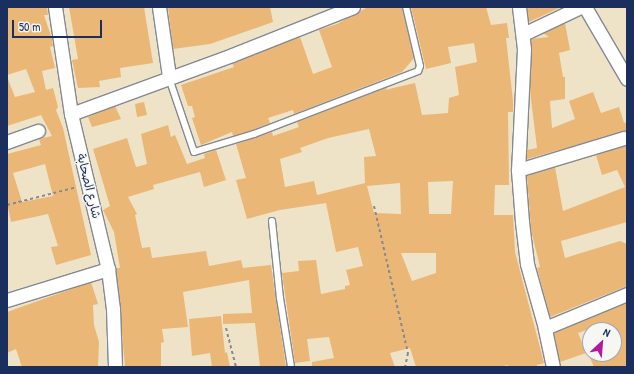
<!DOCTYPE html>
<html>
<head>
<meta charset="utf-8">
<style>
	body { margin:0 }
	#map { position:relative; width:634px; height:374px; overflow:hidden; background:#eee3c6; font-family:"Patrick Hand","Playpen Sans Arabic",sans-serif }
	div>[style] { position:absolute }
	.building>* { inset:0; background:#eab776 }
	.path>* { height:2px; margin-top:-1px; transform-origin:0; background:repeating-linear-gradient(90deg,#848992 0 3px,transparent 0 6px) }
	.roads { filter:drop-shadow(1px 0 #848992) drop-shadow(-1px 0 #848992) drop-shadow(0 1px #848992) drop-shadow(0 -1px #848992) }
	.lane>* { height:6px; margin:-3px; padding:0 3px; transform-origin:3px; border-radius:3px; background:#fff }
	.street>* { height:13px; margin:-6.5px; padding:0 6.5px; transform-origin:6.5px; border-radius:6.5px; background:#fff }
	span { translate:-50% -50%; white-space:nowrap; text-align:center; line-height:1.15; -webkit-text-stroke:3px #f6f6f2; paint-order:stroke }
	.street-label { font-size:12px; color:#1b2f5e }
	.frame { position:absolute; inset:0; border:8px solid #1b2f5e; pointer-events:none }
	.north { position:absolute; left:582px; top:322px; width:40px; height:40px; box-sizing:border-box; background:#f6f6f2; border:1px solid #9ea6b7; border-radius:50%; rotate:26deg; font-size:11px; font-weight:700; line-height:16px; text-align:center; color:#1b2f5e }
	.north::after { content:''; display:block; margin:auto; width:14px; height:18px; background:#b5179e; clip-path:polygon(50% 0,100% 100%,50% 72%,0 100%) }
	.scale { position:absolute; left:12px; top:20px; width:90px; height:18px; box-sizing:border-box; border:2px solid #1b2f5e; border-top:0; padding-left:5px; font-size:12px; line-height:14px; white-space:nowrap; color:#1b2f5e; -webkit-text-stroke:3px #f6f6f2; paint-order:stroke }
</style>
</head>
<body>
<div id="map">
	<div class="building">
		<div style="clip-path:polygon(evenodd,7px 7px,47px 7px,48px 15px,44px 15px,52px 39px,53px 46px,50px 47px,55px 68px,42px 71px,46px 90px,53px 88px,58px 107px,56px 110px,63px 128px,91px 255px,56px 265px,51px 247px,58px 246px,48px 214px,11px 222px,7px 203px,7px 154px,41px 145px,39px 139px,52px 136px,41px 115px,7px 126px,7px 77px,15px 97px,35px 92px,26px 69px,7px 75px,7px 7px,45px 164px,53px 196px,22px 202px,13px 173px,45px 164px)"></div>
		<div style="clip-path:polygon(69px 7px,144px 7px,153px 63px,120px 68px,121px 77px,99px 81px,100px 87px,78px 88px,72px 60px,78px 59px)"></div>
		<div style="clip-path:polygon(168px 7px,270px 7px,273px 22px,210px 44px,173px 49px)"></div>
		<div style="clip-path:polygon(368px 7px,402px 7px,414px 58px,402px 72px,294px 114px,293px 110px,268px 118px,270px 123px,253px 130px,233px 136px,232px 132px,201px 145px,192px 118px,195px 117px,192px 106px,188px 106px,181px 85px,234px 67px,232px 63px,300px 37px,313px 74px,332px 67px,319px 30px,337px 24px)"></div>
		<div style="clip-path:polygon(evenodd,411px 7px,486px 7px,491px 25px,507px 23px,509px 38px,506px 38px,513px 101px,513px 112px,508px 112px,509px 185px,495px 185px,494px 215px,513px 215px,515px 252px,544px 363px,537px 365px,537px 367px,508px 367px,508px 365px,499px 367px,416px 367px,410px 348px,390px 353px,395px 367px,312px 367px,312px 362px,334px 358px,329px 337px,307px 339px,310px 361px,295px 363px,282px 273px,299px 271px,298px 261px,316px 260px,321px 294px,345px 289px,345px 286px,350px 285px,346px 270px,363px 266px,358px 247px,336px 252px,326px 203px,280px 210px,247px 219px,236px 180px,246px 178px,236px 144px,272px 132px,273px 136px,299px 127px,297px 122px,388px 87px,385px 90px,415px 83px,422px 115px,448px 113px,449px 98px,459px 95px,455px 67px,477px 62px,474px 43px,448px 47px,451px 63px,426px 69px,411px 7px,369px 129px,376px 156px,364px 157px,365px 183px,317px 195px,314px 181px,285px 187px,280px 159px,302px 152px,300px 148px,328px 138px,369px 129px,411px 7px,453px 181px,451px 214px,429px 214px,428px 182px,453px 181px,411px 7px,400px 183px,401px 214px,374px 213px,367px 186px,400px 183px,411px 7px,401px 253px,436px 253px,436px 273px,412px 281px,401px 253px)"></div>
		<div style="clip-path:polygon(532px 7px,561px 7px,529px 22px,527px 9px)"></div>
		<div style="clip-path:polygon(565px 23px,570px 50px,559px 53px,563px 77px,565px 77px,565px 99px,550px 101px,552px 128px,575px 119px,569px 101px,593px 92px,601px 113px,619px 107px,624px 123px,627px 122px,627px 131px,527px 159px,527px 150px,537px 148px,530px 91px,531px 39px,549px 37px,543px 33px)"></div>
		<div style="clip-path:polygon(144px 102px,147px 115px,137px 117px,135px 104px)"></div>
		<div style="clip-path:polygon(115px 106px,121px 119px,92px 127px,88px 117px)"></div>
		<div style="clip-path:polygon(168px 125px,171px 137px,175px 135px,187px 164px,205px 158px,204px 154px,216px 150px,226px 180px,204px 187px,200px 172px,153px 185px,154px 189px,128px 197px,137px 214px,135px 215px,142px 248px,150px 247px,152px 258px,206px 251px,209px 266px,241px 260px,243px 268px,271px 265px,286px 367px,260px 367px,255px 323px,223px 324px,223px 314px,252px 313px,249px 280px,183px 292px,188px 327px,162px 329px,164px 342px,161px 343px,161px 367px,125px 367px,116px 268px,120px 268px,114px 232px,103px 210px,110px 206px,93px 149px,127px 138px,136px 167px,147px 164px,141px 134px)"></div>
		<div style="clip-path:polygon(627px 145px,627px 222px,561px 241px,565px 258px,620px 241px,627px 244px,627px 286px,550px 317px,537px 268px,540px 267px,531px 230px,527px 176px,555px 167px,563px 211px,625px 187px,617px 170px,602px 175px,596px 155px)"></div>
		<div style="clip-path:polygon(91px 282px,98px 304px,93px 305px,94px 325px,99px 342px,98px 367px,22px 367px,16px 349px,7px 353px,7px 312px)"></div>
		<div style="clip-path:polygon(627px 303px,627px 367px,594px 367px,590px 358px,600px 354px,614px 354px,614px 330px,608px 330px,605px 323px,578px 333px,586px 353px,560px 362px,554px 333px)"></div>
		<div style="clip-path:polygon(221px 316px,225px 353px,227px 352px,230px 367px,212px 367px,210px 353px,192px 356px,189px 319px)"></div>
	</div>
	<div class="path">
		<div style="left:7px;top:205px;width:72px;rotate:-14.4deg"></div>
		<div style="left:374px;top:206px;width:151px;rotate:77deg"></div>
		<div style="left:408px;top:353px;width:14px;rotate:102deg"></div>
		<div style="left:226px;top:328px;width:40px;rotate:75.6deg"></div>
	</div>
	<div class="roads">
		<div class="lane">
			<div style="left:169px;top:78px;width:78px;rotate:71.3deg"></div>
			<div style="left:194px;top:152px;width:63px;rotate:-16.7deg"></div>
			<div style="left:254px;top:134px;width:176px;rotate:-21deg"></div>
			<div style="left:418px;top:71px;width:5px;rotate:-68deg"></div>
			<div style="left:420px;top:66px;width:61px;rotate:-103.3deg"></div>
			<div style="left:272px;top:221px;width:77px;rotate:84.1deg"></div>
			<div style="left:280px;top:298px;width:70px;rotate:80.9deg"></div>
		</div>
		<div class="street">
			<div style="left:55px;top:7px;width:108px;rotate:81.5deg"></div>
			<div style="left:71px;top:114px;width:159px;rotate:76.6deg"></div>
			<div style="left:108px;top:269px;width:40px;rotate:82.9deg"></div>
			<div style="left:113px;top:309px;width:58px;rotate:88deg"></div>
			<div style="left:159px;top:7px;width:70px;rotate:81.8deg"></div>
			<div style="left:519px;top:7px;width:42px;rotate:83.2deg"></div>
			<div style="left:524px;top:49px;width:121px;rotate:92.8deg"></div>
			<div style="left:518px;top:170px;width:52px;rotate:85.6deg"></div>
			<div style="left:522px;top:222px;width:42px;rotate:83.2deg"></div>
			<div style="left:527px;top:264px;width:66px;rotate:74.3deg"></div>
			<div style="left:585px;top:7px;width:83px;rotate:59.7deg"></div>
			<div style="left:523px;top:34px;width:63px;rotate:-25.3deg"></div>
			<div style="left:71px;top:114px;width:171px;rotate:-20.1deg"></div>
			<div style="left:232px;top:55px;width:130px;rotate:-21.6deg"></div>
			<div style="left:7px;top:142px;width:33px;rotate:-20deg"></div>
			<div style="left:518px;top:170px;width:111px;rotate:-16.8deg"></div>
			<div style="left:7px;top:300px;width:106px;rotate:-17.1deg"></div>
			<div style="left:553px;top:367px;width:40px;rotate:-102deg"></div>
			<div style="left:545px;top:328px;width:89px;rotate:-22.5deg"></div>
		</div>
	</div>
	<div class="street-label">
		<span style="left:89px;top:186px;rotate:76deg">شارع الصحابة</span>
	</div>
	<div class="frame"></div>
	<div class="north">N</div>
	<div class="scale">50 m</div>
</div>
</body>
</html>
